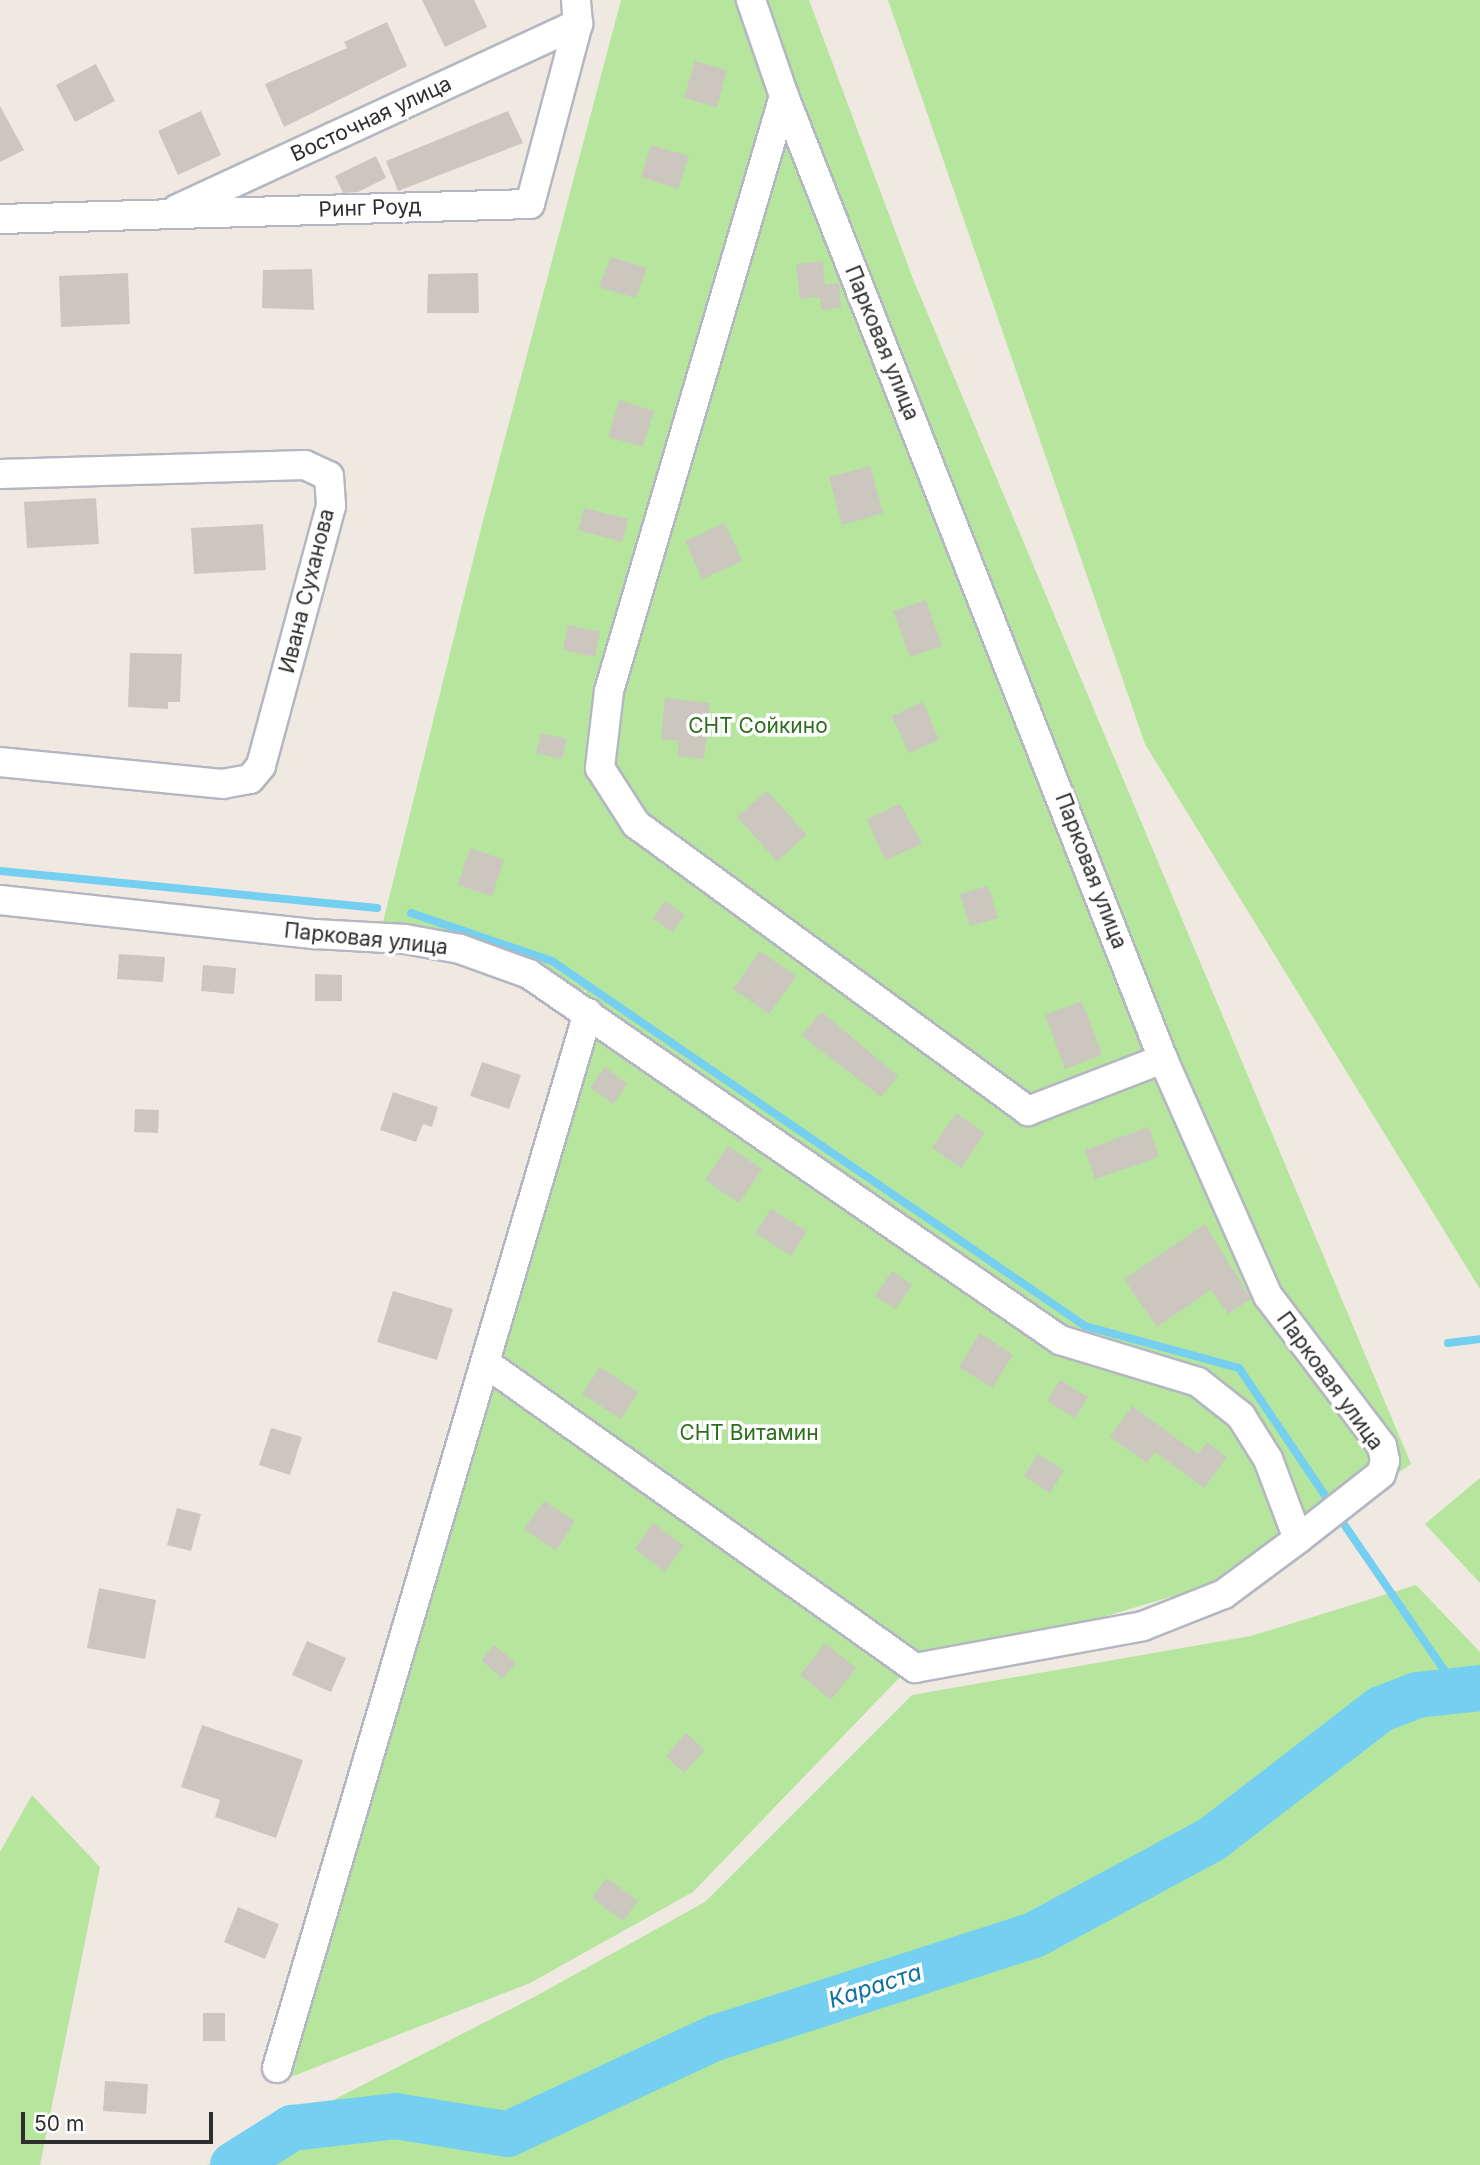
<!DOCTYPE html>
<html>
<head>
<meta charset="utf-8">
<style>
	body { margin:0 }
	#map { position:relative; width:1480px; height:2165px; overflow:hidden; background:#efe9e1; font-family:Inter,sans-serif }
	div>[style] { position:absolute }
	.green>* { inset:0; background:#b6e59e }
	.stream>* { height:8px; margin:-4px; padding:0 4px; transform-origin:4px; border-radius:4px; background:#75cff0 }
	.river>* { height:46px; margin:-23px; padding:0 23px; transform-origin:23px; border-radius:23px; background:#75cff0 }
	.building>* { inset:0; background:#cbc7bf }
	.roads { filter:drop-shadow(2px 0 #b4b7c1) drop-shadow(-2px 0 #b4b7c1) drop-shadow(0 2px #b4b7c1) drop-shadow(0 -2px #b4b7c1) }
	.minor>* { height:28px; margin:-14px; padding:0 14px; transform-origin:14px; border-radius:14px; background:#fff }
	span { translate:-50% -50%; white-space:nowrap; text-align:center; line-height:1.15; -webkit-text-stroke:7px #fff; paint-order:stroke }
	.street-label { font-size:21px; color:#2e2e2e }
	.park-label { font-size:21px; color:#2c6e1b }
	.water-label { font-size:23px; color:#0d6fa3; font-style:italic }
	.scale { position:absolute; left:21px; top:2112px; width:192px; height:32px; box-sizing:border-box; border:4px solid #2e2e2e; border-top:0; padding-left:9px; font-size:21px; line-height:24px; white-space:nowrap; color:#2e2e2e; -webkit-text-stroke:5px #fff; paint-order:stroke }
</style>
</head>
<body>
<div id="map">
	<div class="green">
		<div style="clip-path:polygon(621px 0,809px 0,913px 279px,1411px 1464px,1257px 1571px,899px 1678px,693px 1892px,530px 1983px,273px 2084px,497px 1270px,586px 991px,383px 922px,483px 521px)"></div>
		<div style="clip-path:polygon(888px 0,1480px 0,1480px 1289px,1145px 744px)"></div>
		<div style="clip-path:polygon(1480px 1478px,1480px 1583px,1425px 1524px)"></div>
		<div style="clip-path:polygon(1416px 1585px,1480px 1652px,1480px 2165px,207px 2165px,536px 1996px,705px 1902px,912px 1695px,1251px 1636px)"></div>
		<div style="clip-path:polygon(32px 1795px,100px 1867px,40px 2165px,0 2165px,0 1852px)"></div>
	</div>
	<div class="stream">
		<div style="left:0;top:871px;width:379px;rotate:5.6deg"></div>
		<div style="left:411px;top:913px;width:149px;rotate:18.8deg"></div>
		<div style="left:552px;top:961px;width:646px;rotate:34.4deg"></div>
		<div style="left:1085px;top:1326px;width:160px;rotate:15.3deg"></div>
		<div style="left:1239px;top:1368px;width:159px;rotate:56deg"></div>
		<div style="left:1448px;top:1343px;width:32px;rotate:-7deg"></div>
		<div style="left:1341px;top:1520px;width:205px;rotate:55.5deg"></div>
	</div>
	<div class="river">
		<div style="left:233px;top:2165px;width:70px;rotate:-32.1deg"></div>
		<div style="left:292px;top:2128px;width:104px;rotate:-6.6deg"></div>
		<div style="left:395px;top:2116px;width:114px;rotate:9.1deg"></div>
		<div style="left:508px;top:2134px;width:228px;rotate:-24.9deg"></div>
		<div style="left:715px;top:2038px;width:335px;rotate:-17.9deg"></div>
		<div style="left:1034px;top:1935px;width:202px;rotate:-28.3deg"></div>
		<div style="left:1212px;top:1839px;width:213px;rotate:-37.6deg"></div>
		<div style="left:1381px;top:1709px;width:39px;rotate:-21deg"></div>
		<div style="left:1417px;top:1695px;width:63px;rotate:-6.3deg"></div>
	</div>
	<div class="building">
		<div style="clip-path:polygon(422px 0,474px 0,487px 27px,445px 47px)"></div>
		<div style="clip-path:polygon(387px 22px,407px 66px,284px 127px,265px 84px,347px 48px,344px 42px)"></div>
		<div style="clip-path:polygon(695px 61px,727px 70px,717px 107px,684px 98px)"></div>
		<div style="clip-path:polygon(96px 64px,115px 101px,75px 122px,56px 85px)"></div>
		<div style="clip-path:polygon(0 106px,24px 150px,0 162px)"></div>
		<div style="clip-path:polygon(201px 111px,221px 155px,178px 175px,158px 131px)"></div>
		<div style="clip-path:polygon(508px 111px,523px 143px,398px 191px,386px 161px)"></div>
		<div style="clip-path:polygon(651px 145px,689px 156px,678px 189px,641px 177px)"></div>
		<div style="clip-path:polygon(376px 156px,386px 178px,358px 192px,343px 193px,335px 176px)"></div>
		<div style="clip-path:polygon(611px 257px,647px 268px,636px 298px,599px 287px)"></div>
		<div style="clip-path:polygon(823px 261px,825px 285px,839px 283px,841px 308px,821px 310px,820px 297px,800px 299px,796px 264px)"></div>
		<div style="clip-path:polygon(312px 269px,314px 310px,262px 308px,263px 270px)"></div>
		<div style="clip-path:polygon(128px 273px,130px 324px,61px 327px,59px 276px)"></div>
		<div style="clip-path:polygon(478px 273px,479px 313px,427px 313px,428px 274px)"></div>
		<div style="clip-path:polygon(619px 400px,654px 411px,643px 447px,608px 437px)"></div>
		<div style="clip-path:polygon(870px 466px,883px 513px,842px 525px,829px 477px)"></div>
		<div style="clip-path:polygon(96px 498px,99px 544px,27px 548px,24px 502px)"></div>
		<div style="clip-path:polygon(584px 508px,628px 519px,622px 542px,578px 530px)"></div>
		<div style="clip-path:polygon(725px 523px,742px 561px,702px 579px,685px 541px)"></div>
		<div style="clip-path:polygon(263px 524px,266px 570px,194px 574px,191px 528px)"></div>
		<div style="clip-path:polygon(926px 600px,942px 646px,910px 657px,893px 611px)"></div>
		<div style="clip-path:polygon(568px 625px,600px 632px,595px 657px,563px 650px)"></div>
		<div style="clip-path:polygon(130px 653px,182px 654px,180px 702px,168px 702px,168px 709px,128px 707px)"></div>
		<div style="clip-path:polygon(665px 698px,710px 703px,704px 759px,677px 756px,679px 741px,661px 739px)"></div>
		<div style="clip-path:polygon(923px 702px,939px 740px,909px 753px,892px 716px)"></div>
		<div style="clip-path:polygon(541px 733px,567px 739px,562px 759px,536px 753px)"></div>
		<div style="clip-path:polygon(767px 791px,807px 835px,777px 861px,737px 817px)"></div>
		<div style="clip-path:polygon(900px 804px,922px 844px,885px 860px,867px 819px)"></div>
		<div style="clip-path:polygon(470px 848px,504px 860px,492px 896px,458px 885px)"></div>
		<div style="clip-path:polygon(988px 886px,998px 918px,970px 926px,960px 894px)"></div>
		<div style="clip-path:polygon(665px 901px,685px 915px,672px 932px,653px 918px)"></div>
		<div style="clip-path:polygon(760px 951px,796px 976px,769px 1014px,733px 989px)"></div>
		<div style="clip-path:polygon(119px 954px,165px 957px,163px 982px,117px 979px)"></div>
		<div style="clip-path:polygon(203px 965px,236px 968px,234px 994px,201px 991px)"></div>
		<div style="clip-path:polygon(315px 974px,342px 975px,342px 1001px,315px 1001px)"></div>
		<div style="clip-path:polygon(1082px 1001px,1102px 1055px,1065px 1069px,1045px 1015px)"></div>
		<div style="clip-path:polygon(822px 1012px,898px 1076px,881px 1097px,801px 1035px)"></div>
		<div style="clip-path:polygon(482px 1062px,521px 1075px,509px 1109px,470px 1096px)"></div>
		<div style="clip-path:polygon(605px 1067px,627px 1084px,613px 1104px,590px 1087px)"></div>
		<div style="clip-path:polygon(393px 1092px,438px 1107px,432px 1127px,423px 1124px,416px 1142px,380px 1130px)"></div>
		<div style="clip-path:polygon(135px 1109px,159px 1110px,158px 1133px,134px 1132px)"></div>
		<div style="clip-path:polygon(956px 1113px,985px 1133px,961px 1168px,932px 1148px)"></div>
		<div style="clip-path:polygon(1149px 1127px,1159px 1157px,1095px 1179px,1085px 1150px)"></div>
		<div style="clip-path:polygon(728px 1146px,762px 1169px,739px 1203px,705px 1180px)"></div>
		<div style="clip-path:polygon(771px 1209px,807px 1231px,791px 1256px,755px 1233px)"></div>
		<div style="clip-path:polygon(1205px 1224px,1251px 1299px,1228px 1314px,1211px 1290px,1157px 1327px,1124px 1279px)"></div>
		<div style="clip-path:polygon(892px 1271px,912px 1285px,895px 1309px,875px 1296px)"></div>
		<div style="clip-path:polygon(393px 1291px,453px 1309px,437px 1360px,377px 1342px)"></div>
		<div style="clip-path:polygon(980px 1333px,1013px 1355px,992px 1388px,959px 1367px)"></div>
		<div style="clip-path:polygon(600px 1367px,638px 1392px,621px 1419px,582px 1394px)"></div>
		<div style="clip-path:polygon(1060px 1380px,1088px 1397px,1075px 1418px,1047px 1401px)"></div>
		<div style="clip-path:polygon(1132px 1406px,1198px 1454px,1207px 1442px,1227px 1457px,1204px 1488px,1155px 1452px,1147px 1463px,1110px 1437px)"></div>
		<div style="clip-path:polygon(271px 1428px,302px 1437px,290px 1475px,259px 1465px)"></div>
		<div style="clip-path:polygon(1038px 1454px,1064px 1471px,1050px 1493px,1024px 1476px)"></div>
		<div style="clip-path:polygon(544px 1501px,575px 1521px,556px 1551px,524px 1529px)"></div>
		<div style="clip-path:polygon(177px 1508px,201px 1514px,191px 1551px,167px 1545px)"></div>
		<div style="clip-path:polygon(653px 1523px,684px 1546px,665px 1572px,635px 1549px)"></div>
		<div style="clip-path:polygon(99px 1588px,156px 1600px,145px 1659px,87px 1648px)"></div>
		<div style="clip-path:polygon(307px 1641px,346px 1658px,331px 1692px,292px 1675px)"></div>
		<div style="clip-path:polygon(825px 1643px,856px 1668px,831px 1700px,800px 1675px)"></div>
		<div style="clip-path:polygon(494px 1645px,516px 1663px,502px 1679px,481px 1660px)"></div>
		<div style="clip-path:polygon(202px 1725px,303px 1760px,276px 1838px,215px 1817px,220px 1800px,181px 1787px)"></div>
		<div style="clip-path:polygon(686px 1733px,705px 1750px,684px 1773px,666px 1756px)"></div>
		<div style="clip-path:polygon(607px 1878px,638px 1901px,623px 1921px,592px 1898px)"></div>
		<div style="clip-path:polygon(238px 1907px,279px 1924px,265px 1959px,224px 1942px)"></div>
		<div style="clip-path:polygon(203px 2013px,225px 2013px,225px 2041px,203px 2041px)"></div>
		<div style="clip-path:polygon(105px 2081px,148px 2084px,146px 2114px,103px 2111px)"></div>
	</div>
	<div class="roads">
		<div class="minor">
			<div style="left:784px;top:96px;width:620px;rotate:106.39deg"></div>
			<div style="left:609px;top:691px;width:78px;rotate:96.7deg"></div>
			<div style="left:600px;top:768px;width:67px;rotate:57.3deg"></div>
			<div style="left:636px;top:824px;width:486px;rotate:36.2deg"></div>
			<div style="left:1028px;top:1111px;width:145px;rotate:-21.1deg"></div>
			<div style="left:177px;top:209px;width:442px;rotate:-24.8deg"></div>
			<div style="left:0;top:219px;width:530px;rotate:-1.62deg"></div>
			<div style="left:530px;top:204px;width:186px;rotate:-75.1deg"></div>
			<div style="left:578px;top:24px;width:24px;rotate:-95deg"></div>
			<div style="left:0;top:474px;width:305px;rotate:-1.7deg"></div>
			<div style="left:305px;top:465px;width:26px;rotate:25deg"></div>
			<div style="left:329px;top:476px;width:30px;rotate:86deg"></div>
			<div style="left:331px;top:506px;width:269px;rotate:105.1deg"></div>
			<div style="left:261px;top:766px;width:17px;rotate:130deg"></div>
			<div style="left:250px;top:779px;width:27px;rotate:170deg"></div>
			<div style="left:223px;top:784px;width:224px;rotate:-174.4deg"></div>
			<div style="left:0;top:900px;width:317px;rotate:6.2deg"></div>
			<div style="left:315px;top:934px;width:90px;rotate:3.2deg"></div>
			<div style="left:405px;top:939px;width:56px;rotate:10.3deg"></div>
			<div style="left:460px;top:949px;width:73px;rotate:19.9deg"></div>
			<div style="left:529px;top:974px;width:645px;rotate:34.58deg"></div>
			<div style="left:1060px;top:1340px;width:144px;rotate:16.9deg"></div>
			<div style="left:1198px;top:1382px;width:55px;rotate:38.3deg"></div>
			<div style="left:1241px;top:1416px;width:51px;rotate:57.9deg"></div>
			<div style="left:1268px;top:1459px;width:85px;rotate:69.4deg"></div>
			<div style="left:1298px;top:1539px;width:105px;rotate:-38.1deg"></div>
			<div style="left:1381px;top:1474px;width:14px;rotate:-73deg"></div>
			<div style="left:1385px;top:1461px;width:15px;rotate:-101deg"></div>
			<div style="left:1382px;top:1446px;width:188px;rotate:-127.2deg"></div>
			<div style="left:1268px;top:1296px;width:259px;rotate:-113.9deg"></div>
			<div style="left:1163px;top:1059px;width:1035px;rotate:-111.48deg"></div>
			<div style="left:784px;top:96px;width:102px;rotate:-109deg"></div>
			<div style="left:487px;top:1364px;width:525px;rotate:35.39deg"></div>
			<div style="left:915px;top:1668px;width:232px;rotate:-10.4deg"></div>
			<div style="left:1143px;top:1626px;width:87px;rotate:-21.6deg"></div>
			<div style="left:1224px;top:1594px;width:92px;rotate:-36.6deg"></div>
			<div style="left:277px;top:2068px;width:1100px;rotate:-73.58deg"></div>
		</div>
	</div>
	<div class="street-label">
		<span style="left:371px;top:119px;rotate:-25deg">Восточная улица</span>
		<span style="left:370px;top:208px;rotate:-2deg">Ринг Роуд</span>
		<span style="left:882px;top:343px;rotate:68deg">Парковая улица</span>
		<span style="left:307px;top:591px;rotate:-76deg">Ивана Суханова</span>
		<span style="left:1091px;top:871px;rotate:69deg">Парковая улица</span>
		<span style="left:366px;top:939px;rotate:6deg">Парковая улица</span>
		<span style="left:1330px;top:1381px;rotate:54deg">Парковая улица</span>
	</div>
	<div class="park-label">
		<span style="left:758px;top:726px">СНТ Сойкино</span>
		<span style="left:749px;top:1433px">СНТ Витамин</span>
	</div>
	<div class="water-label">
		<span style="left:875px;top:1986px;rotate:-18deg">Караста</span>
	</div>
	<div class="scale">50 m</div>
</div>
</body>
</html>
